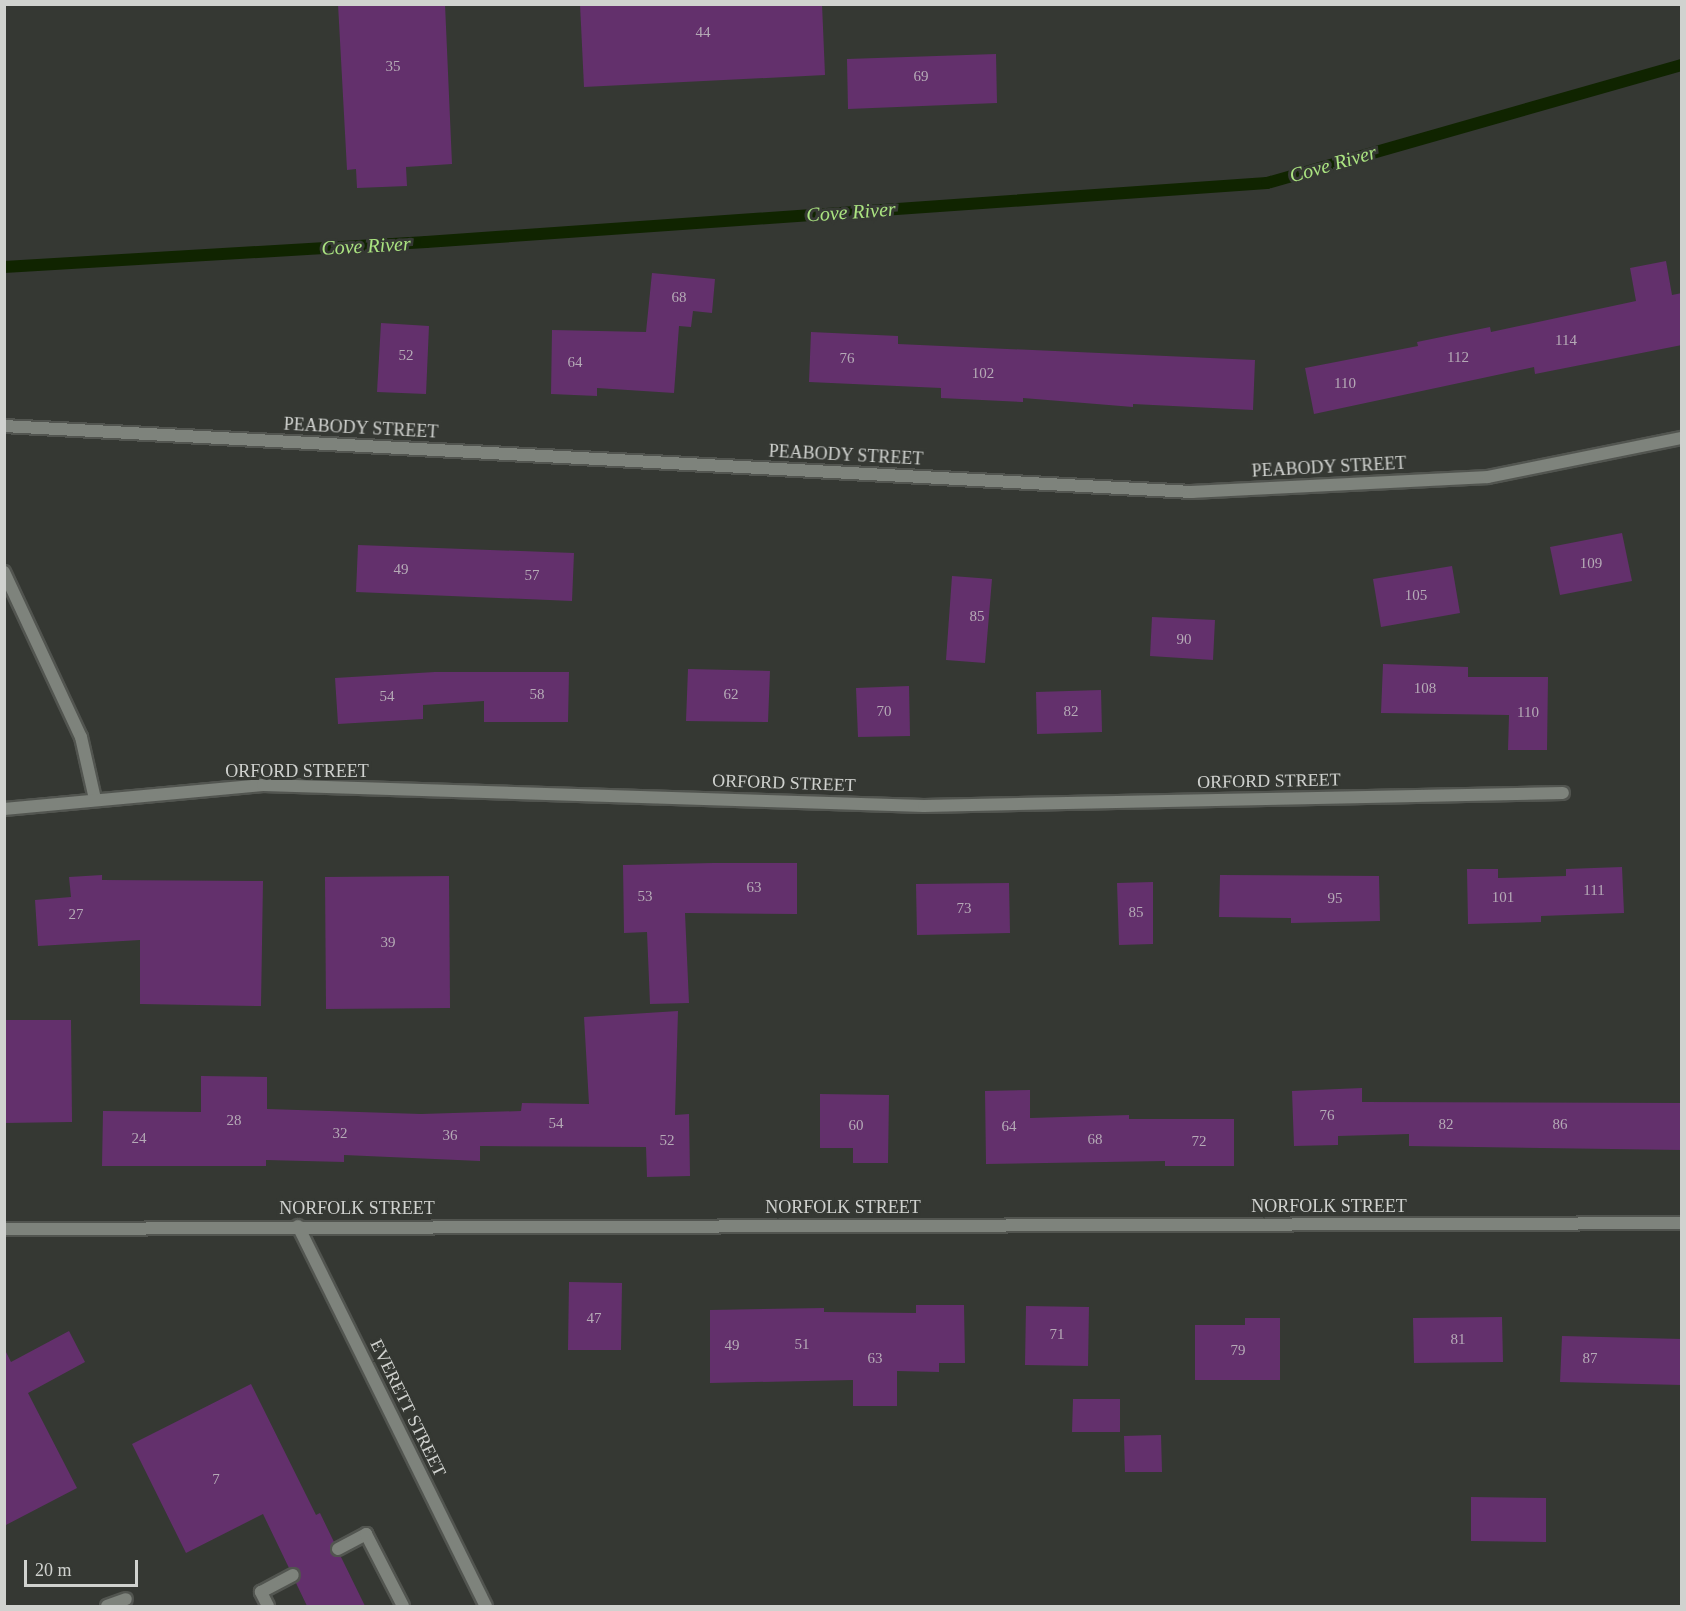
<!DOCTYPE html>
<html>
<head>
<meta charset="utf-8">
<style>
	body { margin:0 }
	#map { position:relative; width:1686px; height:1611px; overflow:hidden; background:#353833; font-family:"Times New Roman",serif }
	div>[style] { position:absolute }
	.stream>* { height:12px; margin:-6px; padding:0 6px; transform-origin:6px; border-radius:6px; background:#102400 }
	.building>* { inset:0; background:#63306c }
	.roads { filter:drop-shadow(2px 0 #525550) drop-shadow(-2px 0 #525550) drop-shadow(0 2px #525550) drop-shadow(0 -2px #525550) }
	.service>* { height:12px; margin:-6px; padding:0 6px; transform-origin:6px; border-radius:6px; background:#7e837c }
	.minor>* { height:12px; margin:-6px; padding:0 6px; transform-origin:6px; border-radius:6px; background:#7e837c }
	span { translate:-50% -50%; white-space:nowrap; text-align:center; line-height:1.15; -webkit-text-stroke:6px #353833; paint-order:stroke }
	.number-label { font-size:15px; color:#b5aab6 }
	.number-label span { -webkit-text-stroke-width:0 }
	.street-label { font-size:18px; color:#d0d2cf }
	.water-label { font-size:20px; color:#abe481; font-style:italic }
	.frame { position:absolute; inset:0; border:6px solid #d0d2cf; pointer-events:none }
	.scale { position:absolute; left:24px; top:1560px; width:114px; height:27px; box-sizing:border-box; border:3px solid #d0d2cf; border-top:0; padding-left:8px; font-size:18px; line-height:21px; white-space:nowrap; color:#d0d2cf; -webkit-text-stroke:4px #353833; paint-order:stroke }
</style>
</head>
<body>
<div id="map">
	<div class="stream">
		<div style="left:4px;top:267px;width:423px;rotate:-3.4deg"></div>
		<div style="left:426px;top:242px;width:843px;rotate:-4.01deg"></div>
		<div style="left:1267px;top:183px;width:431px;rotate:-15.9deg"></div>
	</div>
	<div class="building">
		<div style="clip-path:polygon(338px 4px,445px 4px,452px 164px,406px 167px,407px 186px,357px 188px,356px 169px,347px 170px)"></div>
		<div style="clip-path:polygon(580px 4px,822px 4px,825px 75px,584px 87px)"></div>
		<div style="clip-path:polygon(996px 54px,997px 103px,848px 109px,847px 59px)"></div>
		<div style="clip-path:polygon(1666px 261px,1672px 295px,1682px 293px,1682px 345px,1535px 374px,1534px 367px,1314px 414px,1305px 368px,1418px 346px,1417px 342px,1490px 327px,1491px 332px,1636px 301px,1630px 268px)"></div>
		<div style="clip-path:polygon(652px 273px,715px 279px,712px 313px,693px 311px,691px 327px,679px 326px,674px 393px,597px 388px,597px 396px,551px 394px,552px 330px,646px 332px)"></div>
		<div style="clip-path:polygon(381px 323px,429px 326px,426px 394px,377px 392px)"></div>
		<div style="clip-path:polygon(811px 332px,898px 336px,898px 344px,1255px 360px,1253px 410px,1133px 404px,1133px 407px,1023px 398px,1023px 402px,941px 398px,941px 388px,809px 382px)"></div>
		<div style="clip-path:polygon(1622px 533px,1632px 581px,1560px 595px,1550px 547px)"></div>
		<div style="clip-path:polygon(358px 545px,574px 553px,572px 601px,356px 592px)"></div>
		<div style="clip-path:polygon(1452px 566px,1460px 613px,1381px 627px,1373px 579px)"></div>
		<div style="clip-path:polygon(952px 576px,992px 579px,985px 663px,946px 660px)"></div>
		<div style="clip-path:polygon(1152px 617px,1215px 620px,1213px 660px,1150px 656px)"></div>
		<div style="clip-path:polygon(1383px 664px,1468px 667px,1468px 677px,1548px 677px,1547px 750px,1508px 750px,1509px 715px,1381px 713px)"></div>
		<div style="clip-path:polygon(688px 669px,770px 671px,768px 722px,686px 721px)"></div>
		<div style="clip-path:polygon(435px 672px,569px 672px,568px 722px,484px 722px,484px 701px,423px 705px,423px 719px,338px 724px,335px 678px)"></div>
		<div style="clip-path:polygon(909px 686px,910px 736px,858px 737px,856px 688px)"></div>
		<div style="clip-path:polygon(1101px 690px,1102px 732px,1037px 734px,1036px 692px)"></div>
		<div style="clip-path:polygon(713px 863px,797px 863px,797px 914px,685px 913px,689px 1003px,650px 1004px,647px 932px,624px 933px,623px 865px)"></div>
		<div style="clip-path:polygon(1622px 867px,1624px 913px,1541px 916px,1541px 922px,1468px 924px,1467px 869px,1498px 869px,1498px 878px,1566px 876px,1566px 869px)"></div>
		<div style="clip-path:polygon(102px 875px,102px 880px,263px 881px,261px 1006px,140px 1004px,140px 940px,38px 946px,35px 900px,71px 897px,69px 877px)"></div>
		<div style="clip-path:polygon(1220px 875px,1379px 876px,1380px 921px,1291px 923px,1291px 918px,1219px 917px)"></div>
		<div style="clip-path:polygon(449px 876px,450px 1008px,326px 1009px,325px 877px)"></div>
		<div style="clip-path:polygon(1153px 882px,1153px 944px,1119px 945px,1117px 883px)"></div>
		<div style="clip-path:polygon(1009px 883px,1010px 933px,917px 935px,916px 884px)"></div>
		<div style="clip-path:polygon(678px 1011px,675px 1115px,689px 1114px,690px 1176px,647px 1177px,646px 1147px,480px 1146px,480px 1161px,344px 1155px,344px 1162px,266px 1160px,266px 1166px,102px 1166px,103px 1111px,201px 1112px,201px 1076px,267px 1077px,267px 1109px,421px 1114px,521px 1111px,522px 1103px,589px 1104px,584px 1017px)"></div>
		<div style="clip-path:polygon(4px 1020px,71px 1020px,72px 1122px,4px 1123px)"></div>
		<div style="clip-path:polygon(1362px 1088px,1362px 1102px,1682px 1103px,1682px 1150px,1409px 1146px,1409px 1134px,1338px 1136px,1338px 1145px,1294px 1146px,1292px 1091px)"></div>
		<div style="clip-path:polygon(1030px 1090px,1030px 1118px,1129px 1115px,1129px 1119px,1234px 1119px,1234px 1166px,1165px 1166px,1165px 1161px,986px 1164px,985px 1091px)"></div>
		<div style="clip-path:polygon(820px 1094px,889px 1095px,888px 1163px,853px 1163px,853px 1148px,820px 1148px)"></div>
		<div style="clip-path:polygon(569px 1282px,622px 1283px,621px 1350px,568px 1350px)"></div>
		<div style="clip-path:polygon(916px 1305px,964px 1305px,965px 1363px,939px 1363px,939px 1372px,897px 1371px,897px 1406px,853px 1406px,853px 1380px,710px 1383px,710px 1310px,824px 1308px,824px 1312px,916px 1313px)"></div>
		<div style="clip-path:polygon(1026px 1306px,1089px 1307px,1088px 1366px,1025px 1365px)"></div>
		<div style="clip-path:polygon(1502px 1317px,1503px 1362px,1414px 1363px,1413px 1318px)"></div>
		<div style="clip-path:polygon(1245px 1318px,1280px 1318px,1280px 1380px,1195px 1380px,1195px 1325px,1245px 1325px)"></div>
		<div style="clip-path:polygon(69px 1331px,85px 1362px,28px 1393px,77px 1488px,4px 1526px,4px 1348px,11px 1362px)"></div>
		<div style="clip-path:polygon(1562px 1336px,1682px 1339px,1682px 1385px,1560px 1382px)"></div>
		<div style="clip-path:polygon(251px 1384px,316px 1515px,320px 1513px,334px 1542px,331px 1552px,341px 1557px,365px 1606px,307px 1606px,296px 1583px,300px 1572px,289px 1568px,263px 1514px,186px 1553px,132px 1444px)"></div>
		<div style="clip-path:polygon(1073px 1399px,1120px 1399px,1120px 1432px,1072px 1432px)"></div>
		<div style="clip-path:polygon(1161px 1435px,1162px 1472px,1125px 1472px,1124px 1436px)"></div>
		<div style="clip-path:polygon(1471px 1497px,1546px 1498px,1546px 1542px,1471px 1541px)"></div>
	</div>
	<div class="roads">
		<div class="service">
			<div style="left:4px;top:572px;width:182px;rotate:65deg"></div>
			<div style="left:81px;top:737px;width:64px;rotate:77.3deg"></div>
			<div style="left:338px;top:1549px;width:32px;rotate:-28deg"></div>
			<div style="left:366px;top:1534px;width:81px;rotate:62.8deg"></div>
			<div style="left:107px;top:1606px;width:20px;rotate:-20deg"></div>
			<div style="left:268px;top:1606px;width:16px;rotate:-117deg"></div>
			<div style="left:261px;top:1592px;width:36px;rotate:-28deg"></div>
		</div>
		<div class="minor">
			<div style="left:4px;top:426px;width:1190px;rotate:3.18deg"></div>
			<div style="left:1192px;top:492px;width:296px;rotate:-2.9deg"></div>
			<div style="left:1488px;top:477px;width:198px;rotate:-11.4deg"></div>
			<div style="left:4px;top:809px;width:260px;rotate:-5.3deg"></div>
			<div style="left:263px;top:785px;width:661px;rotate:1.82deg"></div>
			<div style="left:924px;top:806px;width:639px;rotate:-1.17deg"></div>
			<div style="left:298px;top:1226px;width:424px;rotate:63.7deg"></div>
			<div style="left:4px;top:1229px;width:1678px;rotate:-0.2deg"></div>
		</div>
	</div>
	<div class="number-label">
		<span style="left:703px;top:33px">44</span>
		<span style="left:393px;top:67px">35</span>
		<span style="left:921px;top:77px">69</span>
		<span style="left:679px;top:298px">68</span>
		<span style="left:1566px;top:341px">114</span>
		<span style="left:406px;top:356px">52</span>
		<span style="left:1458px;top:358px">112</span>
		<span style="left:847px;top:359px">76</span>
		<span style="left:575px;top:363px">64</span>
		<span style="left:983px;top:374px">102</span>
		<span style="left:1345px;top:384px">110</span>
		<span style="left:1591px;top:564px">109</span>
		<span style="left:401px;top:570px">49</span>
		<span style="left:532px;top:576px">57</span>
		<span style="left:1416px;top:596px">105</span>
		<span style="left:977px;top:617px">85</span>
		<span style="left:1184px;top:640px">90</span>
		<span style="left:1425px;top:689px">108</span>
		<span style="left:537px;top:695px">58</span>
		<span style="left:731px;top:695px">62</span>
		<span style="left:387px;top:697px">54</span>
		<span style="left:884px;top:712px">70</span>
		<span style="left:1071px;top:712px">82</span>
		<span style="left:1528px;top:713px">110</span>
		<span style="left:754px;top:888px">63</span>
		<span style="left:1594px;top:891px">111</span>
		<span style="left:645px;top:897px">53</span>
		<span style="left:1503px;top:898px">101</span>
		<span style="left:1335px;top:899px">95</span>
		<span style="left:964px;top:909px">73</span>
		<span style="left:1136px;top:913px">85</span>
		<span style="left:76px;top:915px">27</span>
		<span style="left:388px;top:943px">39</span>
		<span style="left:1327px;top:1116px">76</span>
		<span style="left:234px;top:1121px">28</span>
		<span style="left:556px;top:1124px">54</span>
		<span style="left:1446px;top:1125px">82</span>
		<span style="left:1560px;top:1125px">86</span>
		<span style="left:856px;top:1126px">60</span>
		<span style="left:1009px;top:1127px">64</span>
		<span style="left:340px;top:1134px">32</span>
		<span style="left:450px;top:1136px">36</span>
		<span style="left:139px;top:1139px">24</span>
		<span style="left:1095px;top:1140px">68</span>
		<span style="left:667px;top:1141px">52</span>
		<span style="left:1199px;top:1142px">72</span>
		<span style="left:594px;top:1319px">47</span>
		<span style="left:1057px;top:1335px">71</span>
		<span style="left:1458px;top:1340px">81</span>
		<span style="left:802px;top:1345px">51</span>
		<span style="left:732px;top:1346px">49</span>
		<span style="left:1238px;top:1351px">79</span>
		<span style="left:875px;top:1359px">63</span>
		<span style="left:1590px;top:1359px">87</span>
		<span style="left:216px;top:1480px">7</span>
	</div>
	<div class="street-label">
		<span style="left:361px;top:428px;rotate:3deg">PEABODY STREET</span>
		<span style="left:846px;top:455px;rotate:3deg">PEABODY STREET</span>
		<span style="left:1329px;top:467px;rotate:-3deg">PEABODY STREET</span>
		<span style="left:297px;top:771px">ORFORD STREET</span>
		<span style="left:1269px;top:781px;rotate:-1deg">ORFORD STREET</span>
		<span style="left:784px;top:783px;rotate:2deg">ORFORD STREET</span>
		<span style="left:1329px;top:1206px">NORFOLK STREET</span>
		<span style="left:843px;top:1207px">NORFOLK STREET</span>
		<span style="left:357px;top:1208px">NORFOLK STREET</span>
		<span style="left:408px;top:1408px;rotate:64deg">EVERETT STREET</span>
	</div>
	<div class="water-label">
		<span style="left:1333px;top:164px;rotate:-16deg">Cove River</span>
		<span style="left:851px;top:212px;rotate:-4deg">Cove River</span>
		<span style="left:366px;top:246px;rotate:-3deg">Cove River</span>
	</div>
	<div class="frame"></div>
	<div class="scale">20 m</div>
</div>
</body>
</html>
